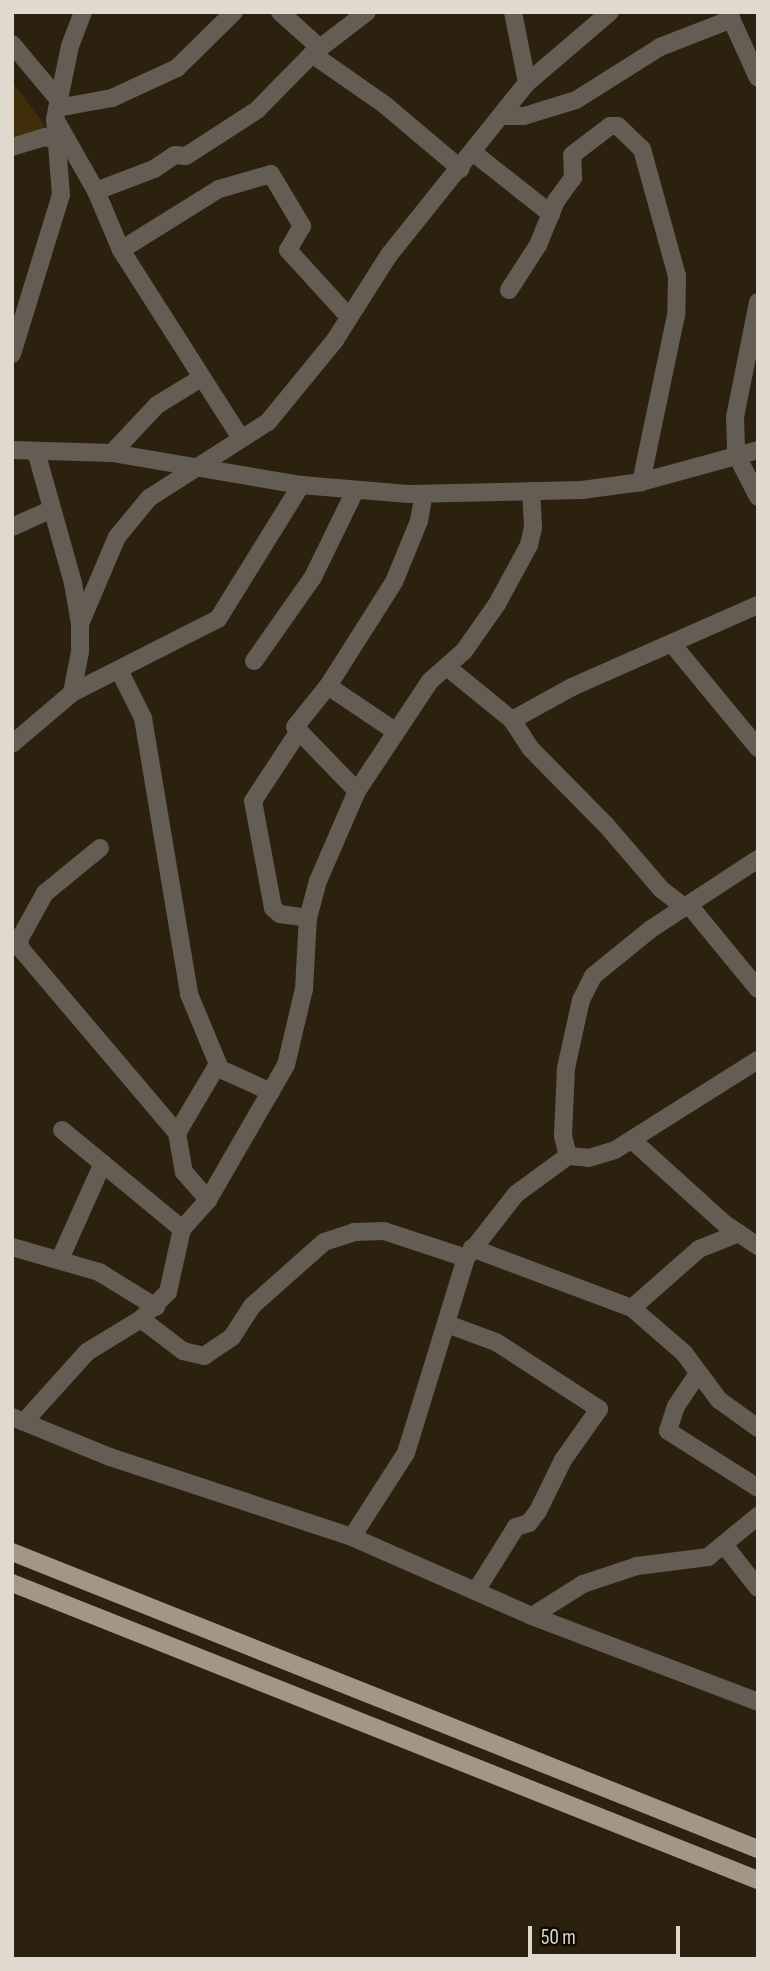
<!DOCTYPE html>
<html>
<head>
<meta charset="utf-8">
<style>
	body { margin:0 }
	#map { position:relative; width:770px; height:1971px; overflow:hidden; background:#2c210f; font-family:"Sofia Sans Condensed",sans-serif }
	div>[style] { position:absolute }
	.green>* { inset:0; background:#412e0a }
	.minor>* { height:18px; margin:-9px; padding:0 9px; transform-origin:9px; border-radius:9px; background:#635d54 }
	.primary>* { height:18px; margin:-9px; padding:0 9px; transform-origin:9px; border-radius:9px; background:#a29785 }
	span { translate:-50% -50%; white-space:nowrap; text-align:center; line-height:1.15; -webkit-text-stroke:7px #100c05; paint-order:stroke }
	.frame { position:absolute; inset:0; border:14px solid #e0d9ce; pointer-events:none }
	.scale { position:absolute; left:528px; top:1926px; width:152px; height:32px; box-sizing:border-box; border:4px solid #e0d9ce; border-top:0; padding-left:9px; font-size:21px; line-height:24px; white-space:nowrap; color:#e0d9ce; -webkit-text-stroke:5px #100c05; paint-order:stroke }
</style>
</head>
<body>
<div id="map">
	<div class="green">
		<div style="clip-path:polygon(12px 82px,46px 127px,12px 140px)"></div>
	</div>
	<div class="minor">
		<div style="left:280px;top:12px;width:54px;rotate:42deg"></div>
		<div style="left:513px;top:12px;width:72px;rotate:78.8deg"></div>
		<div style="left:728px;top:12px;width:72px;rotate:65.6deg"></div>
		<div style="left:12px;top:44px;width:73px;rotate:50deg"></div>
		<div style="left:312px;top:54px;width:89px;rotate:34.9deg"></div>
		<div style="left:385px;top:105px;width:99px;rotate:40.1deg"></div>
		<div style="left:57px;top:108px;width:56px;rotate:-10.3deg"></div>
		<div style="left:112px;top:98px;width:72px;rotate:-24.8deg"></div>
		<div style="left:177px;top:68px;width:80px;rotate:-44.5deg"></div>
		<div style="left:502px;top:116px;width:22px"></div>
		<div style="left:524px;top:116px;width:54px;rotate:-17.1deg"></div>
		<div style="left:576px;top:100px;width:99px;rotate:-32.2deg"></div>
		<div style="left:660px;top:47px;width:77px;rotate:-21.3deg"></div>
		<div style="left:55px;top:119px;width:83px;rotate:60.3deg"></div>
		<div style="left:96px;top:191px;width:64px;rotate:67deg"></div>
		<div style="left:121px;top:250px;width:222px;rotate:57.5deg"></div>
		<div style="left:12px;top:147px;width:34px;rotate:-17deg"></div>
		<div style="left:45px;top:137px;width:10px;rotate:17deg"></div>
		<div style="left:475px;top:154px;width:97px;rotate:38.3deg"></div>
		<div style="left:96px;top:191px;width:62px;rotate:-20.8deg"></div>
		<div style="left:154px;top:169px;width:25px;rotate:-34deg"></div>
		<div style="left:175px;top:155px;width:11px;rotate:5deg"></div>
		<div style="left:186px;top:156px;width:85px;rotate:-32.9deg"></div>
		<div style="left:257px;top:110px;width:78px;rotate:-45.5deg"></div>
		<div style="left:312px;top:54px;width:69px;rotate:-37.4deg"></div>
		<div style="left:121px;top:250px;width:115px;rotate:-31.9deg"></div>
		<div style="left:219px;top:189px;width:54px;rotate:-16.1deg"></div>
		<div style="left:271px;top:174px;width:61px;rotate:59.2deg"></div>
		<div style="left:302px;top:226px;width:28px;rotate:120deg"></div>
		<div style="left:288px;top:250px;width:91px;rotate:47.7deg"></div>
		<div style="left:509px;top:290px;width:54px;rotate:-57.2deg"></div>
		<div style="left:538px;top:245px;width:48px;rotate:-67.8deg"></div>
		<div style="left:556px;top:201px;width:29px;rotate:-54deg"></div>
		<div style="left:573px;top:178px;width:23px;rotate:-92deg"></div>
		<div style="left:572px;top:155px;width:48px;rotate:-37.3deg"></div>
		<div style="left:610px;top:126px;width:8px"></div>
		<div style="left:618px;top:126px;width:33px;rotate:44deg"></div>
		<div style="left:642px;top:149px;width:132px;rotate:74.6deg"></div>
		<div style="left:677px;top:276px;width:39px;rotate:91deg"></div>
		<div style="left:676px;top:315px;width:171px;rotate:101.8deg"></div>
		<div style="left:758px;top:302px;width:117px;rotate:101.3deg"></div>
		<div style="left:735px;top:417px;width:37px;rotate:88deg"></div>
		<div style="left:736px;top:454px;width:48px;rotate:62.9deg"></div>
		<div style="left:12px;top:354px;width:166px;rotate:-72.9deg"></div>
		<div style="left:61px;top:195px;width:76px;rotate:-94.5deg"></div>
		<div style="left:55px;top:119px;width:75px;rotate:-78.4deg"></div>
		<div style="left:70px;top:46px;width:36px;rotate:-69deg"></div>
		<div style="left:12px;top:450px;width:100px;rotate:1.7deg"></div>
		<div style="left:112px;top:453px;width:192px;rotate:9.6deg"></div>
		<div style="left:301px;top:485px;width:108px;rotate:4.8deg"></div>
		<div style="left:409px;top:494px;width:173px;rotate:-1.3deg"></div>
		<div style="left:582px;top:490px;width:60px;rotate:-7.7deg"></div>
		<div style="left:641px;top:482px;width:121px;rotate:-15.3deg"></div>
		<div style="left:112px;top:453px;width:66px;rotate:-46.8deg"></div>
		<div style="left:157px;top:405px;width:52px;rotate:-31.5deg"></div>
		<div style="left:12px;top:527px;width:42px;rotate:-24.1deg"></div>
		<div style="left:80px;top:624px;width:95px;rotate:-67deg"></div>
		<div style="left:117px;top:537px;width:50px;rotate:-50.6deg"></div>
		<div style="left:149px;top:498px;width:141px;rotate:-32.6deg"></div>
		<div style="left:268px;top:422px;width:106px;rotate:-50.7deg"></div>
		<div style="left:335px;top:340px;width:101px;rotate:-57.6deg"></div>
		<div style="left:389px;top:255px;width:221px;rotate:-51.3deg"></div>
		<div style="left:527px;top:83px;width:109px;rotate:-40.5deg"></div>
		<div style="left:673px;top:645px;width:134px;rotate:50.5deg"></div>
		<div style="left:254px;top:661px;width:103px;rotate:-54.9deg"></div>
		<div style="left:313px;top:577px;width:96px;rotate:-64deg"></div>
		<div style="left:447px;top:667px;width:84px;rotate:39.2deg"></div>
		<div style="left:512px;top:720px;width:33px;rotate:57deg"></div>
		<div style="left:530px;top:748px;width:108px;rotate:45.4deg"></div>
		<div style="left:606px;top:825px;width:84px;rotate:49.3deg"></div>
		<div style="left:661px;top:889px;width:31px;rotate:38deg"></div>
		<div style="left:119px;top:670px;width:54px;rotate:63.4deg"></div>
		<div style="left:143px;top:718px;width:280px;rotate:80.5deg"></div>
		<div style="left:189px;top:994px;width:76px;rotate:67.5deg"></div>
		<div style="left:218px;top:1064px;width:80px;rotate:120.7deg"></div>
		<div style="left:177px;top:1133px;width:40px;rotate:80deg"></div>
		<div style="left:184px;top:1172px;width:37px;rotate:49deg"></div>
		<div style="left:328px;top:686px;width:81px;rotate:33.9deg"></div>
		<div style="left:72px;top:693px;width:164px;rotate:-26.9deg"></div>
		<div style="left:218px;top:619px;width:158px;rotate:-58.2deg"></div>
		<div style="left:512px;top:720px;width:68px;rotate:-28.8deg"></div>
		<div style="left:572px;top:687px;width:203px;rotate:-23.8deg"></div>
		<div style="left:297px;top:734px;width:80px;rotate:123.3deg"></div>
		<div style="left:253px;top:801px;width:109px;rotate:79.4deg"></div>
		<div style="left:273px;top:908px;width:9px;rotate:41deg"></div>
		<div style="left:280px;top:914px;width:28px;rotate:8deg"></div>
		<div style="left:12px;top:744px;width:79px;rotate:-40.4deg"></div>
		<div style="left:72px;top:693px;width:42px;rotate:-79deg"></div>
		<div style="left:80px;top:652px;width:28px;rotate:-90deg"></div>
		<div style="left:80px;top:624px;width:42px;rotate:-99.7deg"></div>
		<div style="left:73px;top:583px;width:137px;rotate:-105.7deg"></div>
		<div style="left:357px;top:791px;width:89px;rotate:-134.1deg"></div>
		<div style="left:295px;top:727px;width:53px;rotate:-51.2deg"></div>
		<div style="left:328px;top:686px;width:123px;rotate:-57.6deg"></div>
		<div style="left:394px;top:582px;width:66px;rotate:-67.7deg"></div>
		<div style="left:419px;top:521px;width:27px;rotate:-80deg"></div>
		<div style="left:100px;top:848px;width:71px;rotate:140.7deg"></div>
		<div style="left:45px;top:893px;width:54px;rotate:119deg"></div>
		<div style="left:19px;top:940px;width:9px;rotate:77deg"></div>
		<div style="left:21px;top:949px;width:241px;rotate:49.7deg"></div>
		<div style="left:689px;top:905px;width:109px;rotate:50.6deg"></div>
		<div style="left:218px;top:1068px;width:58px;rotate:24.4deg"></div>
		<div style="left:62px;top:1130px;width:156px;rotate:39.5deg"></div>
		<div style="left:632px;top:1140px;width:125px;rotate:42.1deg"></div>
		<div style="left:725px;top:1224px;width:40px;rotate:34deg"></div>
		<div style="left:568px;top:1156px;width:21px;rotate:5deg"></div>
		<div style="left:589px;top:1158px;width:27px;rotate:-17deg"></div>
		<div style="left:615px;top:1150px;width:169px;rotate:-32.2deg"></div>
		<div style="left:12px;top:1247px;width:91px;rotate:16deg"></div>
		<div style="left:99px;top:1272px;width:67px;rotate:31.6deg"></div>
		<div style="left:472px;top:1248px;width:171px;rotate:20.6deg"></div>
		<div style="left:632px;top:1308px;width:69px;rotate:40.9deg"></div>
		<div style="left:684px;top:1353px;width:59px;rotate:53.3deg"></div>
		<div style="left:719px;top:1400px;width:48px;rotate:35.7deg"></div>
		<div style="left:60px;top:1259px;width:105px;rotate:-65.9deg"></div>
		<div style="left:632px;top:1308px;width:89px;rotate:-41.4deg"></div>
		<div style="left:699px;top:1249px;width:43px;rotate:-21.8deg"></div>
		<div style="left:141px;top:1319px;width:53px;rotate:37.3deg"></div>
		<div style="left:183px;top:1351px;width:22px;rotate:13deg"></div>
		<div style="left:204px;top:1356px;width:34px;rotate:-34deg"></div>
		<div style="left:232px;top:1337px;width:37px;rotate:-57deg"></div>
		<div style="left:252px;top:1306px;width:96px;rotate:-41.6deg"></div>
		<div style="left:324px;top:1242px;width:32px;rotate:-18deg"></div>
		<div style="left:354px;top:1232px;width:30px;rotate:-2deg"></div>
		<div style="left:384px;top:1231px;width:86px;rotate:18.2deg"></div>
		<div style="left:447px;top:1324px;width:52px;rotate:20.2deg"></div>
		<div style="left:496px;top:1342px;width:123px;rotate:33deg"></div>
		<div style="left:599px;top:1409px;width:62px;rotate:125.2deg"></div>
		<div style="left:563px;top:1460px;width:57px;rotate:116.1deg"></div>
		<div style="left:538px;top:1511px;width:15px;rotate:127deg"></div>
		<div style="left:529px;top:1523px;width:14px;rotate:163deg"></div>
		<div style="left:516px;top:1527px;width:75px;rotate:122deg"></div>
		<div style="left:697px;top:1375px;width:37px;rotate:124deg"></div>
		<div style="left:676px;top:1406px;width:26px;rotate:108deg"></div>
		<div style="left:668px;top:1431px;width:107px;rotate:32.3deg"></div>
		<div style="left:12px;top:1417px;width:106px;rotate:22.2deg"></div>
		<div style="left:110px;top:1457px;width:255px;rotate:18.3deg"></div>
		<div style="left:352px;top:1537px;width:197px;rotate:23.7deg"></div>
		<div style="left:532px;top:1616px;width:242px;rotate:20.8deg"></div>
		<div style="left:24px;top:1422px;width:94px;rotate:-48deg"></div>
		<div style="left:87px;top:1352px;width:63px;rotate:-31.4deg"></div>
		<div style="left:141px;top:1319px;width:38px;rotate:-45deg"></div>
		<div style="left:168px;top:1292px;width:65px;rotate:-77.5deg"></div>
		<div style="left:182px;top:1229px;width:39px;rotate:-48deg"></div>
		<div style="left:208px;top:1200px;width:156px;rotate:-60deg"></div>
		<div style="left:286px;top:1065px;width:78px;rotate:-76.7deg"></div>
		<div style="left:304px;top:989px;width:71px;rotate:-86.8deg"></div>
		<div style="left:308px;top:918px;width:38px;rotate:-75deg"></div>
		<div style="left:318px;top:881px;width:98px;rotate:-66.6deg"></div>
		<div style="left:357px;top:791px;width:132px;rotate:-56.4deg"></div>
		<div style="left:430px;top:681px;width:45px;rotate:-41.4deg"></div>
		<div style="left:464px;top:651px;width:57px;rotate:-54.9deg"></div>
		<div style="left:497px;top:604px;width:67px;rotate:-61.5deg"></div>
		<div style="left:529px;top:545px;width:18px;rotate:-77deg"></div>
		<div style="left:533px;top:527px;width:36px;rotate:-93deg"></div>
		<div style="left:352px;top:1537px;width:100px;rotate:-57.3deg"></div>
		<div style="left:406px;top:1453px;width:204px;rotate:-72.9deg"></div>
		<div style="left:466px;top:1258px;width:81px;rotate:-52deg"></div>
		<div style="left:516px;top:1194px;width:64px;rotate:-36.2deg"></div>
		<div style="left:568px;top:1156px;width:21px;rotate:-104deg"></div>
		<div style="left:563px;top:1136px;width:68px;rotate:-87.5deg"></div>
		<div style="left:566px;top:1068px;width:70px;rotate:-77.6deg"></div>
		<div style="left:581px;top:1000px;width:27px;rotate:-63deg"></div>
		<div style="left:593px;top:976px;width:75px;rotate:-39deg"></div>
		<div style="left:651px;top:929px;width:128px;rotate:-33.2deg"></div>
		<div style="left:725px;top:1546px;width:53px;rotate:51.8deg"></div>
		<div style="left:532px;top:1616px;width:60px;rotate:-32.1deg"></div>
		<div style="left:583px;top:1584px;width:57px;rotate:-18.4deg"></div>
		<div style="left:637px;top:1566px;width:72px;rotate:-7.2deg"></div>
		<div style="left:708px;top:1557px;width:65px;rotate:-39.4deg"></div>
	</div>
	<div class="primary">
		<div style="left:12px;top:1552px;width:803px;rotate:21.71deg"></div>
		<div style="left:12px;top:1583px;width:803px;rotate:21.71deg"></div>
	</div>
	<div class="frame"></div>
	<div class="scale">50 m</div>
</div>
</body>
</html>
